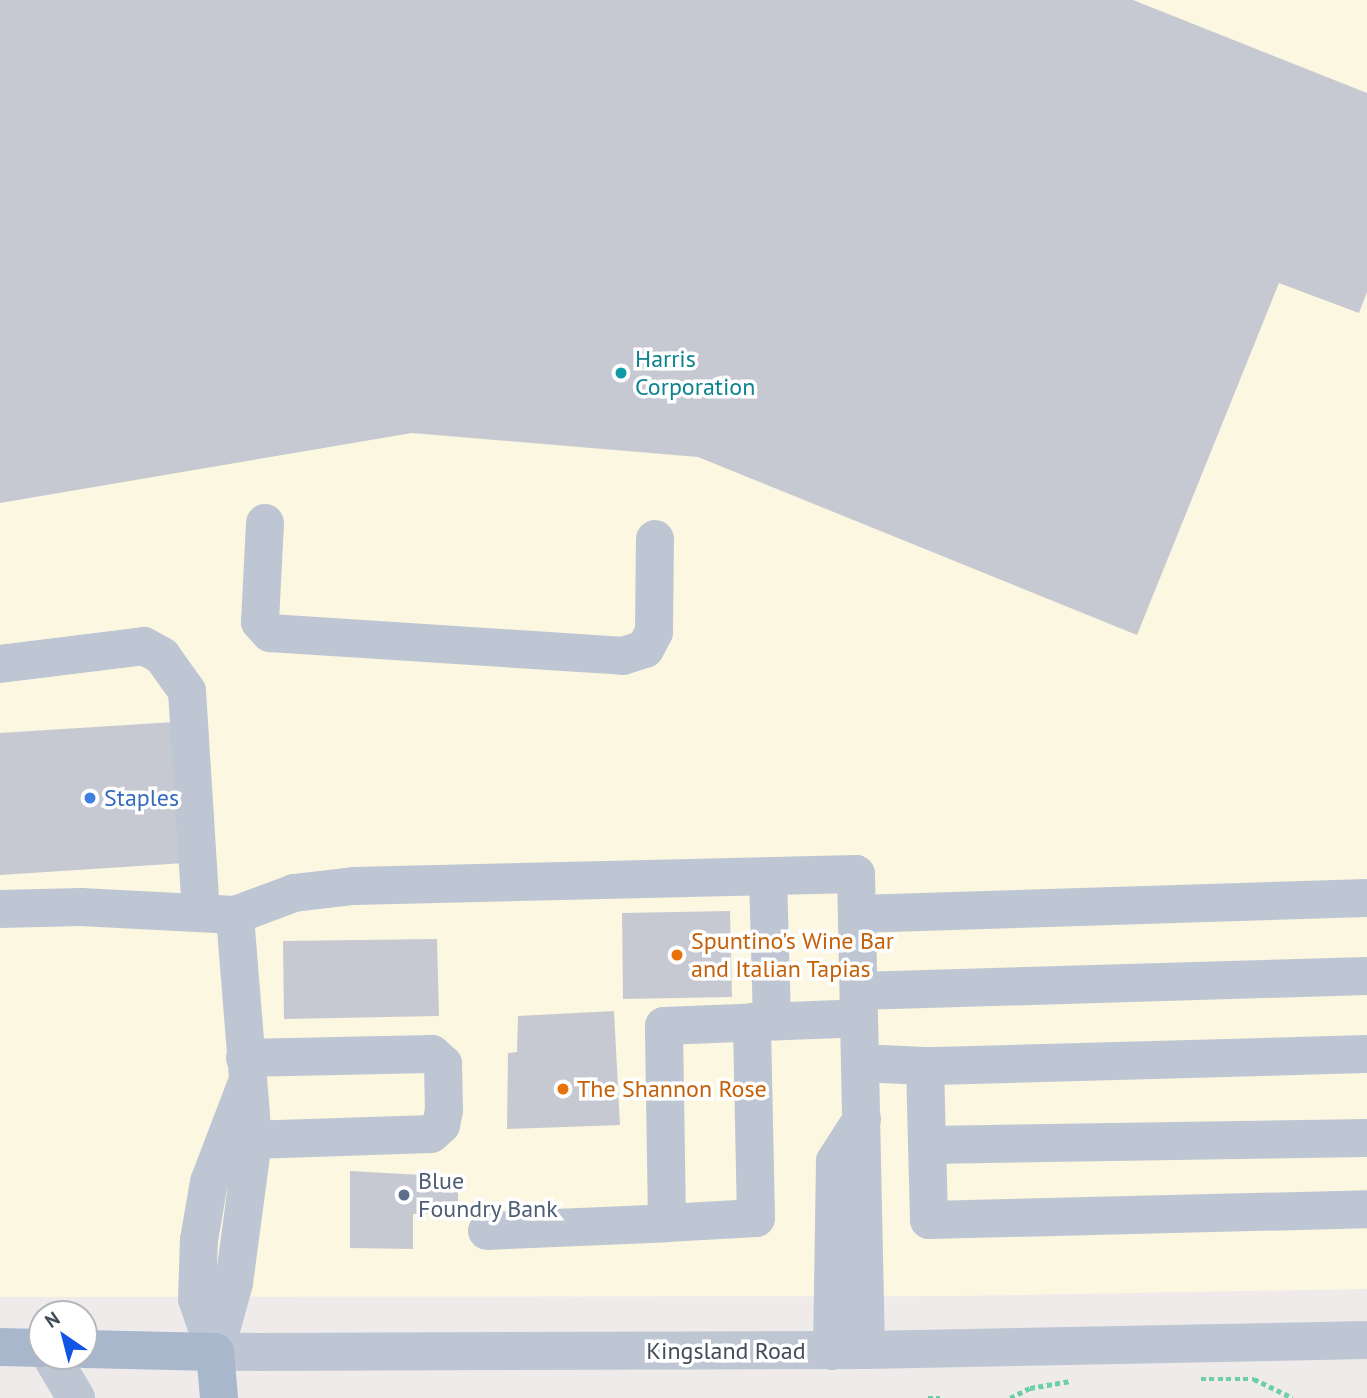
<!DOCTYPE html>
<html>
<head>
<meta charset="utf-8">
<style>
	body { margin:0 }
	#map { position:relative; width:1367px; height:1398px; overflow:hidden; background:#efebeb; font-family:"PT Sans",sans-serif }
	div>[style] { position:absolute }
	.commercial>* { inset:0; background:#fcf7e1 }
	.building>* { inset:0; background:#c7c9d2 }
	.path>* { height:4.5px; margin-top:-2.25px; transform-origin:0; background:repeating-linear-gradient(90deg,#6ccfaa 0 5px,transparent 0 8.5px) }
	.minor>* { height:38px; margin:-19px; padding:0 19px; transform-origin:19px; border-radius:19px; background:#bdc6d2 }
	.major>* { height:38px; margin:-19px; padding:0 19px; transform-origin:19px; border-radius:19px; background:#a9b7cd }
	.dots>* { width:19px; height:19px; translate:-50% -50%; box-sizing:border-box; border:4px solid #fff; border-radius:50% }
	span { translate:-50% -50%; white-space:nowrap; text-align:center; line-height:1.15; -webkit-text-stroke:7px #fff; paint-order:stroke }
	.culture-label { font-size:24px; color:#0d838f }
	.left { translate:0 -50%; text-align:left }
	.shop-label { font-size:24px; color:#366cbe }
	.food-label { font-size:24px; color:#c56008 }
	.service-label { font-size:24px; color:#4e5e75 }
	.street-label { font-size:24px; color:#434c59 }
	.north { position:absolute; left:28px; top:1300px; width:70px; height:70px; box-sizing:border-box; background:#fff; border:2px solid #b4b7bd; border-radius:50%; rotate:325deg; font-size:19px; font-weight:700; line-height:28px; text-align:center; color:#434c59 }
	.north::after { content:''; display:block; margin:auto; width:24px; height:32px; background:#1055e3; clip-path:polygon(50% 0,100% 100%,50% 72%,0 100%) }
</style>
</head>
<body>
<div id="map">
	<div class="commercial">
		<div style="clip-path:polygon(0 0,1367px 0,1367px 1289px,954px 1296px,0 1297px)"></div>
	</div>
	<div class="building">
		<div style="clip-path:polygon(0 0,1133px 0,1367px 93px,1367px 292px,1359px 313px,1279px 283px,1137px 635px,698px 457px,412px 433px,0 503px)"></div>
		<div style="clip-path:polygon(174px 722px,185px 863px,0 875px,0 733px)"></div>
		<div style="clip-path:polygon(730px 911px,732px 997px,623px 999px,622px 913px)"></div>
		<div style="clip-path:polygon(437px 939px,439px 1016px,284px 1019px,283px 941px)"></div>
		<div style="clip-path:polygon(614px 1011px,620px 1125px,507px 1129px,508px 1053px,517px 1052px,518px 1016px)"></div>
		<div style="clip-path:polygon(350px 1171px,458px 1177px,458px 1214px,413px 1214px,413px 1249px,350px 1248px)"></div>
	</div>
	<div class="path">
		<div style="left:1201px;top:1379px;width:53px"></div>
		<div style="left:1254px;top:1379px;width:43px;rotate:26deg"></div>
		<div style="left:928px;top:1398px;width:12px"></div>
		<div style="left:1010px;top:1398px;width:22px;rotate:-27deg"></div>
		<div style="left:1030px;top:1388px;width:41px;rotate:-9.9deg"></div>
	</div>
	<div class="minor">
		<div style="left:265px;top:523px;width:99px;rotate:92.9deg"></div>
		<div style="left:260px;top:622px;width:15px;rotate:48deg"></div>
		<div style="left:270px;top:633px;width:354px;rotate:3.7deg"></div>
		<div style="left:623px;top:656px;width:23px;rotate:-18deg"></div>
		<div style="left:645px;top:649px;width:19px;rotate:-62deg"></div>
		<div style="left:654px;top:632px;width:93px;rotate:-89.4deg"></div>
		<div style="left:0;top:664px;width:145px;rotate:-7.1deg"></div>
		<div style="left:144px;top:646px;width:21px;rotate:29deg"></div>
		<div style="left:162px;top:656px;width:43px;rotate:54.5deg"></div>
		<div style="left:187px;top:691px;width:222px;rotate:86.4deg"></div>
		<div style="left:768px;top:877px;width:144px;rotate:88.4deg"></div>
		<div style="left:0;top:909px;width:81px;rotate:-1.4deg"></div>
		<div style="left:81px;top:907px;width:154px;rotate:3deg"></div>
		<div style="left:235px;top:915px;width:63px;rotate:-20.4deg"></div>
		<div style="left:294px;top:893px;width:60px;rotate:-6.7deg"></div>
		<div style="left:354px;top:886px;width:502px;rotate:-1.37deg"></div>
		<div style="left:856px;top:874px;width:476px;rotate:88.8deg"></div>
		<div style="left:857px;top:914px;width:510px;rotate:-1.8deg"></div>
		<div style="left:859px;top:991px;width:508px;rotate:-1.69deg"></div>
		<div style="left:1367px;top:1054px;width:442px;rotate:178.4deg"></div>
		<div style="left:925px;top:1066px;width:154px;rotate:88.5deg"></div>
		<div style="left:929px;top:1220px;width:438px;rotate:-1.4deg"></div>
		<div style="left:245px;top:1058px;width:187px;rotate:-1.2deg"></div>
		<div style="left:432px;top:1054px;width:15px;rotate:42deg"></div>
		<div style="left:443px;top:1064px;width:46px;rotate:88.8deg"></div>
		<div style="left:444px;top:1110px;width:15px;rotate:101deg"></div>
		<div style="left:441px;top:1125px;width:13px;rotate:138deg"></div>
		<div style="left:431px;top:1134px;width:178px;rotate:178.1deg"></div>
		<div style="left:860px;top:1063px;width:65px;rotate:2.6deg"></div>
		<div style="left:927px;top:1145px;width:440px;rotate:-0.9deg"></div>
		<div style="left:667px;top:1223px;width:89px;rotate:-3.2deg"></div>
		<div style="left:756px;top:1218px;width:196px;rotate:-91.2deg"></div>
		<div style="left:487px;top:1231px;width:180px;rotate:-2.5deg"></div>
		<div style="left:667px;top:1223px;width:197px;rotate:-90.9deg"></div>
		<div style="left:664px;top:1026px;width:195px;rotate:-2.3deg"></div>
		<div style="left:832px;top:1351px;width:190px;rotate:-89.1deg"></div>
		<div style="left:835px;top:1161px;width:50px;rotate:-57.3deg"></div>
		<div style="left:215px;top:1352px;width:651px;rotate:-0.18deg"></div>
		<div style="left:866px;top:1350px;width:501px;rotate:-1.14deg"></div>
		<div style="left:215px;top:1352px;width:72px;rotate:-74.6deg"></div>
		<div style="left:234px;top:1283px;width:144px;rotate:-82.4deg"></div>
		<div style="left:253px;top:1140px;width:226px;rotate:-94.6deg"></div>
		<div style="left:215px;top:1352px;width:56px;rotate:-108.8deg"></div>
		<div style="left:197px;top:1299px;width:59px;rotate:-88.1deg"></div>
		<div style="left:199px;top:1240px;width:59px;rotate:-80.2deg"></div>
		<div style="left:209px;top:1182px;width:104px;rotate:-69.1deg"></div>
		<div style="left:51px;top:1356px;width:49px;rotate:59.2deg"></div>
	</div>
	<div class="major">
		<div style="left:0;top:1347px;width:42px;rotate:1.4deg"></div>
		<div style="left:84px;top:1349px;width:131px;rotate:1.3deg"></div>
		<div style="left:215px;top:1352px;width:46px;rotate:85deg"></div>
	</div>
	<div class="dots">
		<div style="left:621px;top:373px;background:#0f9aa8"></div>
		<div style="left:90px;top:798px;background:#3f7fe0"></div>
		<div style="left:677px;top:955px;background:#e8710a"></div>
		<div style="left:563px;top:1089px;background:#e8710a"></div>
		<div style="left:404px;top:1195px;background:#5c6f8a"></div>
	</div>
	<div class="culture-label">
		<span class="left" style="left:635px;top:373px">Harris<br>Corporation</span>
	</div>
	<div class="shop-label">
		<span class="left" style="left:104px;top:798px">Staples</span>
	</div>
	<div class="food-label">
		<span class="left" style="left:691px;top:955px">Spuntino's Wine Bar<br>and Italian Tapias</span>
		<span class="left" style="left:577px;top:1089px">The Shannon Rose</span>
	</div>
	<div class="service-label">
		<span class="left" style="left:418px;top:1195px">Blue<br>Foundry Bank</span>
	</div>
	<div class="street-label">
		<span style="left:726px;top:1351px">Kingsland Road</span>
	</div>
	<div class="north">N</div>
</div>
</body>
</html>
